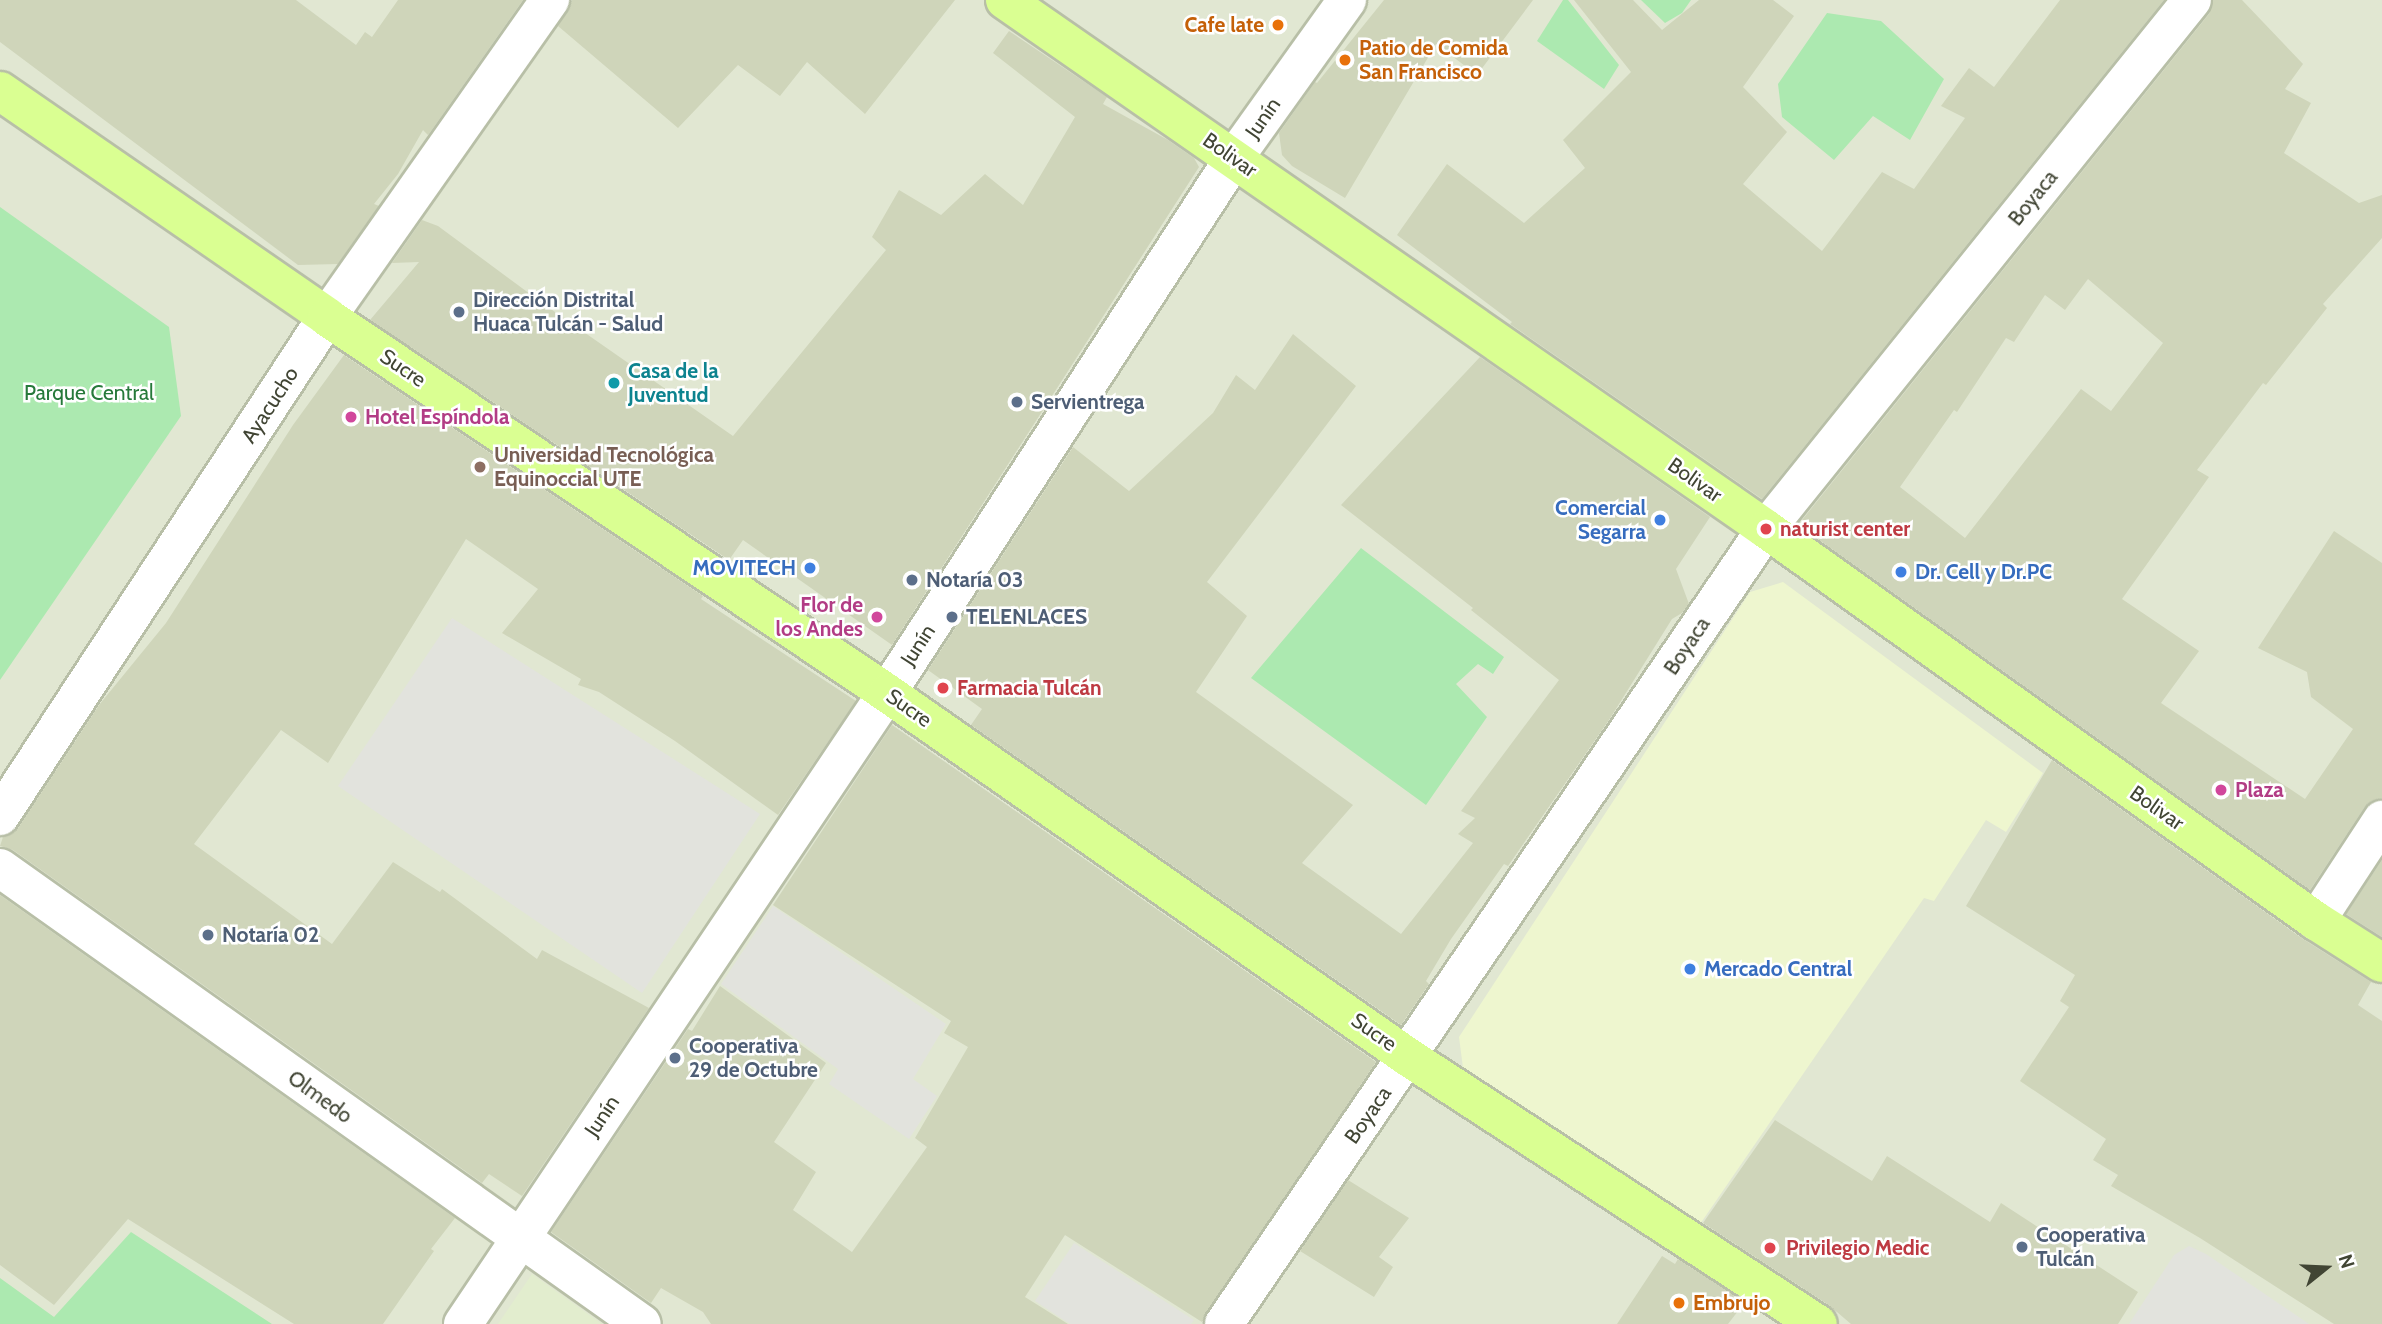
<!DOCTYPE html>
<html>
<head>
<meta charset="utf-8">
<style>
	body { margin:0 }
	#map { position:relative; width:2382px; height:1324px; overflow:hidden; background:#eef3e5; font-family:Cabin,sans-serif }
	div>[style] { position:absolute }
	.residential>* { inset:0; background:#e1e7d2 }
	.commercial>* { inset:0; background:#eef6cf }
	.education>* { inset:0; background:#e2edce }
	.green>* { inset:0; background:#ace9b0 }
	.parking>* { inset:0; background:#e2e3dd }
	.building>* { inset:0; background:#cfd5ba }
	.roads { filter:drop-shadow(2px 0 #b8bfa7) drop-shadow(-2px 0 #b8bfa7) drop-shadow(0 2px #b8bfa7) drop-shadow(0 -2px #b8bfa7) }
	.minor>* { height:38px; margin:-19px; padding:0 19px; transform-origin:19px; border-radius:19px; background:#fff }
	.major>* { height:38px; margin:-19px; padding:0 19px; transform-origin:19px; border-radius:19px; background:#daff92 }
	.dots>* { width:19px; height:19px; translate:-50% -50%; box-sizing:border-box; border:4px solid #fff; border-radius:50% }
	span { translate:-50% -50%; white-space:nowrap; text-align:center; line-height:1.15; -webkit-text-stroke:5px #fff; paint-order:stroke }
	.food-label { font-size:21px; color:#c56008; font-weight:700 }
	.right { translate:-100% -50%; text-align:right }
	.left { translate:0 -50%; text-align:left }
	.street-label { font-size:21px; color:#414534 }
	.service-label { font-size:21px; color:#4e5e75; font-weight:700 }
	.culture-label { font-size:21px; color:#0d838f; font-weight:700 }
	.park-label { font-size:21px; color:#26793a }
	.hotel-label { font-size:21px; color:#b23c85; font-weight:700 }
	.education-label { font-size:21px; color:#785e54; font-weight:700 }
	.shop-label { font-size:21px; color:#366cbe; font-weight:700 }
	.health-label { font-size:21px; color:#be3a42; font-weight:700 }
	.north { position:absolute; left:2291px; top:1233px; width:70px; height:70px; -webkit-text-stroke:5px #fff; paint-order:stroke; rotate:72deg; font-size:19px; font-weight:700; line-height:28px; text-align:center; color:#414534 }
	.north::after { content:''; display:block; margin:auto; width:24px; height:32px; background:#414534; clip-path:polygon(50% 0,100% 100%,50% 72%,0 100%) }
</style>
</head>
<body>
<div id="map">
	<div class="residential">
		<div style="clip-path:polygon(0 0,2382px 0,2382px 1324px,0 1324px)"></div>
	</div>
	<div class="commercial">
		<div style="clip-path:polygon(1783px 582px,2043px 773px,2006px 832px,1986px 820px,1934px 901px,1924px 898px,1698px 1227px,1463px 1068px,1459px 1037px,1750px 592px)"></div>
	</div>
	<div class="education">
		<div style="clip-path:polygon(532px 1274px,602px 1324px,498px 1324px)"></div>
	</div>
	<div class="green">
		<div style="clip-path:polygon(1563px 0,1568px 0,1619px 65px,1604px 89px,1537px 41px)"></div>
		<div style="clip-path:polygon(1641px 0,1691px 0,1682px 13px,1665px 23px)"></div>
		<div style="clip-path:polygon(1827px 13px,1881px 21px,1944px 79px,1910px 140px,1873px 116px,1834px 160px,1782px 117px,1778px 84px)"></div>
		<div style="clip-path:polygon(0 207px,169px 327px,181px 416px,0 680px)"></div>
		<div style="clip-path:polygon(1361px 548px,1504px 657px,1493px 674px,1478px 664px,1456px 684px,1487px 717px,1426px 805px,1251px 678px)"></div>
		<div style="clip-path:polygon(131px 1232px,272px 1324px,0 1324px,0 1278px,54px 1317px)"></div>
	</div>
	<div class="parking">
		<div style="clip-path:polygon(452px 618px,760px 814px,642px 993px,338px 786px)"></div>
		<div style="clip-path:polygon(773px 906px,946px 1024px,913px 1079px,937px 1096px,909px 1139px,829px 1084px,838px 1069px,721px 984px)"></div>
		<div style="clip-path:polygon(1074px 1243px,1194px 1320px,1191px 1324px,1070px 1324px,1035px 1301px)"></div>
		<div style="clip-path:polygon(2189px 1246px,2206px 1254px,2309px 1324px,2129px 1324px,2174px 1255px)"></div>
	</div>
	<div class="building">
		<div style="clip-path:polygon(0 0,296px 0,356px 45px,365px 32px,372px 37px,398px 0,523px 0,431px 131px,428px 135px,423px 130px,398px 174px,374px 204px,379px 206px,338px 264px,298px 265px,0 42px)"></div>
		<div style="clip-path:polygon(572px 0,955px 0,865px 114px,807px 62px,780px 96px,738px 65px,678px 128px,558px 26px)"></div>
		<div style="clip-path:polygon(1384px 0,1533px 0,1477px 75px,1436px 44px,1345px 198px,1292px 166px,1282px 155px,1279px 133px,1315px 82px,1317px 83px)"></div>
		<div style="clip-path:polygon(1574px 0,1633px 0,1662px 30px,1699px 0,1773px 0,1794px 16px,1743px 87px,1787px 132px,1743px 184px,1822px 251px,1882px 172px,1914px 189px,1965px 118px,1941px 106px,1969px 68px,1994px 87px,2060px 0,2164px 0,1762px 499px,1510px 324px,1512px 322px,1397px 235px,1447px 164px,1524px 223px,1585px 168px,1563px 140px,1631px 72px)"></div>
		<div style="clip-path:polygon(evenodd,2213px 0,2242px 0,2303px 64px,2285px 89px,2311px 103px,2284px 153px,2359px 203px,2382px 195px,2382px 238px,2323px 304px,2327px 308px,2266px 385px,2263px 383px,2197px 470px,2209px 477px,2122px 599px,2199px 651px,2161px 703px,2305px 799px,2353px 729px,2311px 697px,2307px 672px,2258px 648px,2334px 531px,2382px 563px,2382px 798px,2372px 801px,2364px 808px,2310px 890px,1798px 525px,2209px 14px,2213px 0,2088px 279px,2163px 343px,2111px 411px,2081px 389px,1965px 538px,1900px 487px,1954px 410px,1957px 412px,2006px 338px,2014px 342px,2045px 295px,2065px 310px,2088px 279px)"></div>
		<div style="clip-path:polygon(1009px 31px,1107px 97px,1103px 104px,1168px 140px,1194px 158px,1199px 167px,892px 645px,743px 540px,729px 560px,370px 320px,419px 262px,392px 263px,422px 220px,438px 226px,545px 305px,733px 436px,886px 250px,872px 237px,899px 190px,941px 215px,985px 174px,1023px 205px,1075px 117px,993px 53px)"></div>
		<div style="clip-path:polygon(1293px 334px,1356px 386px,1207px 582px,1247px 616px,1196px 692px,1353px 805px,1302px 863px,1401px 934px,1473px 843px,1458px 834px,1475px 818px,1461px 811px,1559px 680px,1471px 610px,1473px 608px,1341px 505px,1480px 357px,1710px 517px,1676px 569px,1689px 604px,1682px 613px,1672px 619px,1609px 720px,1508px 866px,1504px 864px,1451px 939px,1426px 981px,1429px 984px,1401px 1025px,971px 725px,982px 709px,928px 670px,1073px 447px,1129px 491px,1213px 413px,1236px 375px,1255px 390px)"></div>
		<div style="clip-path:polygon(344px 355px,703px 596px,701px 599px,856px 701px,778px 815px,675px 741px,599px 692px,578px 685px,581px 679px,502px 633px,538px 589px,466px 539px,328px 763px,281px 730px,194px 844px,332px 944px,393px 862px,440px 892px,442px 889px,537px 959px,542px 950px,649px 1008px,522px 1196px,489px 1174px,482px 1183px,13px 850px,0 846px,3px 837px,18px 828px,99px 705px,166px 623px,293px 425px)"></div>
		<div style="clip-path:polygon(892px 725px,1376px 1062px,1202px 1322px,1065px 1235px,1025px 1297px,1068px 1324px,711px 1324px,703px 1312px,661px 1288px,651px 1303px,551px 1232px,688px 1029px,692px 1031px,720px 986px,826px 1063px,774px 1142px,816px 1172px,793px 1210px,852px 1252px,927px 1147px,915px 1138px,968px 1047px,944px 1033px,951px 1021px,773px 905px)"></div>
		<div style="clip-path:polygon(2052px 760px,2303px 939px,2371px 982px,2358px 1005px,2382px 1021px,2382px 1324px,2334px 1324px,2200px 1238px,2111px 1186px,2118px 1175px,2093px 1160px,2106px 1139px,2020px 1081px,2069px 1007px,2060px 1001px,2075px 975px,1966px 906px)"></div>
		<div style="clip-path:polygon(2382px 860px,2382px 937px,2346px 914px)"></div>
		<div style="clip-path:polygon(0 895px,455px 1218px,431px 1249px,434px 1251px,383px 1324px,294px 1324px,128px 1219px,54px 1305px,0 1265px)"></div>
		<div style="clip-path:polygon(1775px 1120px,1872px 1181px,1887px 1156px,1990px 1222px,2001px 1203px,2138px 1292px,2118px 1324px,1851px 1324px,1830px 1306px,1703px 1223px)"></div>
		<div style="clip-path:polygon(1348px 1180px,1409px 1218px,1379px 1257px,1393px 1267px,1374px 1297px,1300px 1251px)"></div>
		<div style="clip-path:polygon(1662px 1256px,1675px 1264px,1678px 1259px,1745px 1302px,1728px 1324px,1617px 1324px)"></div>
	</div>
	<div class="roads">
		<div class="minor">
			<div style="left:0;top:816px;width:597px;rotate:-56.76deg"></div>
			<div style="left:327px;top:317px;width:388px;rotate:-54.9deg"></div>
			<div style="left:0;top:868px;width:787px;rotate:35.39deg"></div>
			<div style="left:2316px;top:921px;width:121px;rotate:-56.8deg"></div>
			<div style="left:463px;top:1324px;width:760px;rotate:-56.1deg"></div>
			<div style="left:887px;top:693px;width:638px;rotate:-57.03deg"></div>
			<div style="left:1234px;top:158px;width:194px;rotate:-54.4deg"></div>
			<div style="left:1224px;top:1324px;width:962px;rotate:-55.72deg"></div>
			<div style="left:1766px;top:529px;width:679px;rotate:-51.16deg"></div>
		</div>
		<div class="major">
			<div style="left:1005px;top:0;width:927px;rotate:34.8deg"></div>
			<div style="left:1766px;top:529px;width:675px;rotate:35.48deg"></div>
			<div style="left:2316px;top:921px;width:78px;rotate:32.5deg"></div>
			<div style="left:0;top:91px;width:397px;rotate:34.6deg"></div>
			<div style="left:327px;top:317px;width:675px;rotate:33.88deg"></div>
			<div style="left:887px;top:693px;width:636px;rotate:34.94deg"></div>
			<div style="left:1408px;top:1057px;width:489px;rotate:33.1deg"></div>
		</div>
	</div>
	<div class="dots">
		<div style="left:1278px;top:25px;background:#e8710a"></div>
		<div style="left:1345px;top:60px;background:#e8710a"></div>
		<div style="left:459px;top:312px;background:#5c6f8a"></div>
		<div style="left:614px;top:383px;background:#0f9aa8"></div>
		<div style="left:1017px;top:402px;background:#5c6f8a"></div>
		<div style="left:351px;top:417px;background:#d1479c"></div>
		<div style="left:480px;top:467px;background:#8d6e63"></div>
		<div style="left:1660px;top:520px;background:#3f7fe0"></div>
		<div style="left:1766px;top:529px;background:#e0444e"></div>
		<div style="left:810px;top:568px;background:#3f7fe0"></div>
		<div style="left:1901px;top:572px;background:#3f7fe0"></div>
		<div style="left:912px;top:580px;background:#5c6f8a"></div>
		<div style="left:877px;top:617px;background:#d1479c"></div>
		<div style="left:952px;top:617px;background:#5c6f8a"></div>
		<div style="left:943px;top:688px;background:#e0444e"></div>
		<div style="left:2221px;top:790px;background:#d1479c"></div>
		<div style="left:208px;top:935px;background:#5c6f8a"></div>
		<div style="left:1690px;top:969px;background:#3f7fe0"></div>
		<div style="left:675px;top:1058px;background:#5c6f8a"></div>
		<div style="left:2022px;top:1247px;background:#5c6f8a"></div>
		<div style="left:1770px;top:1248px;background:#e0444e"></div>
		<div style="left:1679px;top:1303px;background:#e8710a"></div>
	</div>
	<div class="food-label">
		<span class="right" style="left:1264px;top:25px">Cafe late</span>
		<span class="left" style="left:1359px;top:60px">Patio de Comida<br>San Francisco</span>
		<span class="left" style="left:1693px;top:1303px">Embrujo</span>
	</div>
	<div class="street-label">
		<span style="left:1263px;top:118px;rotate:-55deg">Junín</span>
		<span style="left:1230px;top:155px;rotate:35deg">Bolivar</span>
		<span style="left:2033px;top:198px;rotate:-51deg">Boyaca</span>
		<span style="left:403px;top:368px;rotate:34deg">Sucre</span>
		<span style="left:270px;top:405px;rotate:-57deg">Ayacucho</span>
		<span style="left:1695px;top:480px;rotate:35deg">Bolivar</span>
		<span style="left:918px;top:645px;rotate:-57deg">Junín</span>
		<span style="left:1687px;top:646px;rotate:-56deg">Boyaca</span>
		<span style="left:909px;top:708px;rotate:35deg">Sucre</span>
		<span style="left:2157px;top:808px;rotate:35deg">Bolivar</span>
		<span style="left:1374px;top:1032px;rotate:35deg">Sucre</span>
		<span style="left:320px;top:1097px;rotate:36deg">Olmedo</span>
		<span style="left:1368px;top:1115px;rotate:-55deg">Boyaca</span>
		<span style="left:602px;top:1116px;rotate:-56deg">Junín</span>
	</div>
	<div class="service-label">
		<span class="left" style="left:473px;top:312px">Dirección Distrital<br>Huaca Tulcán - Salud</span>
		<span class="left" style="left:1031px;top:402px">Servientrega</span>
		<span class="left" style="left:926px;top:580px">Notaría 03</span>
		<span class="left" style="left:966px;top:617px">TELENLACES</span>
		<span class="left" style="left:222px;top:935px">Notaría 02</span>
		<span class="left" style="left:689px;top:1058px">Cooperativa<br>29 de Octubre</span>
		<span class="left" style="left:2036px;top:1247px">Cooperativa<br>Tulcán</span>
	</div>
	<div class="culture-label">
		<span class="left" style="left:628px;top:383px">Casa de la<br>Juventud</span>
	</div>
	<div class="park-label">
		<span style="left:89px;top:393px">Parque Central</span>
	</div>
	<div class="hotel-label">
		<span class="left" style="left:365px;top:417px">Hotel Espíndola</span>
		<span class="right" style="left:863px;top:617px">Flor de<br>los Andes</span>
		<span class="left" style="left:2235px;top:790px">Plaza</span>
	</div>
	<div class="education-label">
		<span class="left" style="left:494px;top:467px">Universidad Tecnológica<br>Equinoccial UTE</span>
	</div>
	<div class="shop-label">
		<span class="right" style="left:1646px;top:520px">Comercial<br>Segarra</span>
		<span class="right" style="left:796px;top:568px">MOVITECH</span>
		<span class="left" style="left:1915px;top:572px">Dr. Cell y Dr.PC</span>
		<span class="left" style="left:1704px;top:969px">Mercado Central</span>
	</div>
	<div class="health-label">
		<span class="left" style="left:1780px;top:529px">naturist center</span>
		<span class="left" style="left:957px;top:688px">Farmacia Tulcán</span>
		<span class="left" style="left:1786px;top:1248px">Privilegio Medic</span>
	</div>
	<div class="north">N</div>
</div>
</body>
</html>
